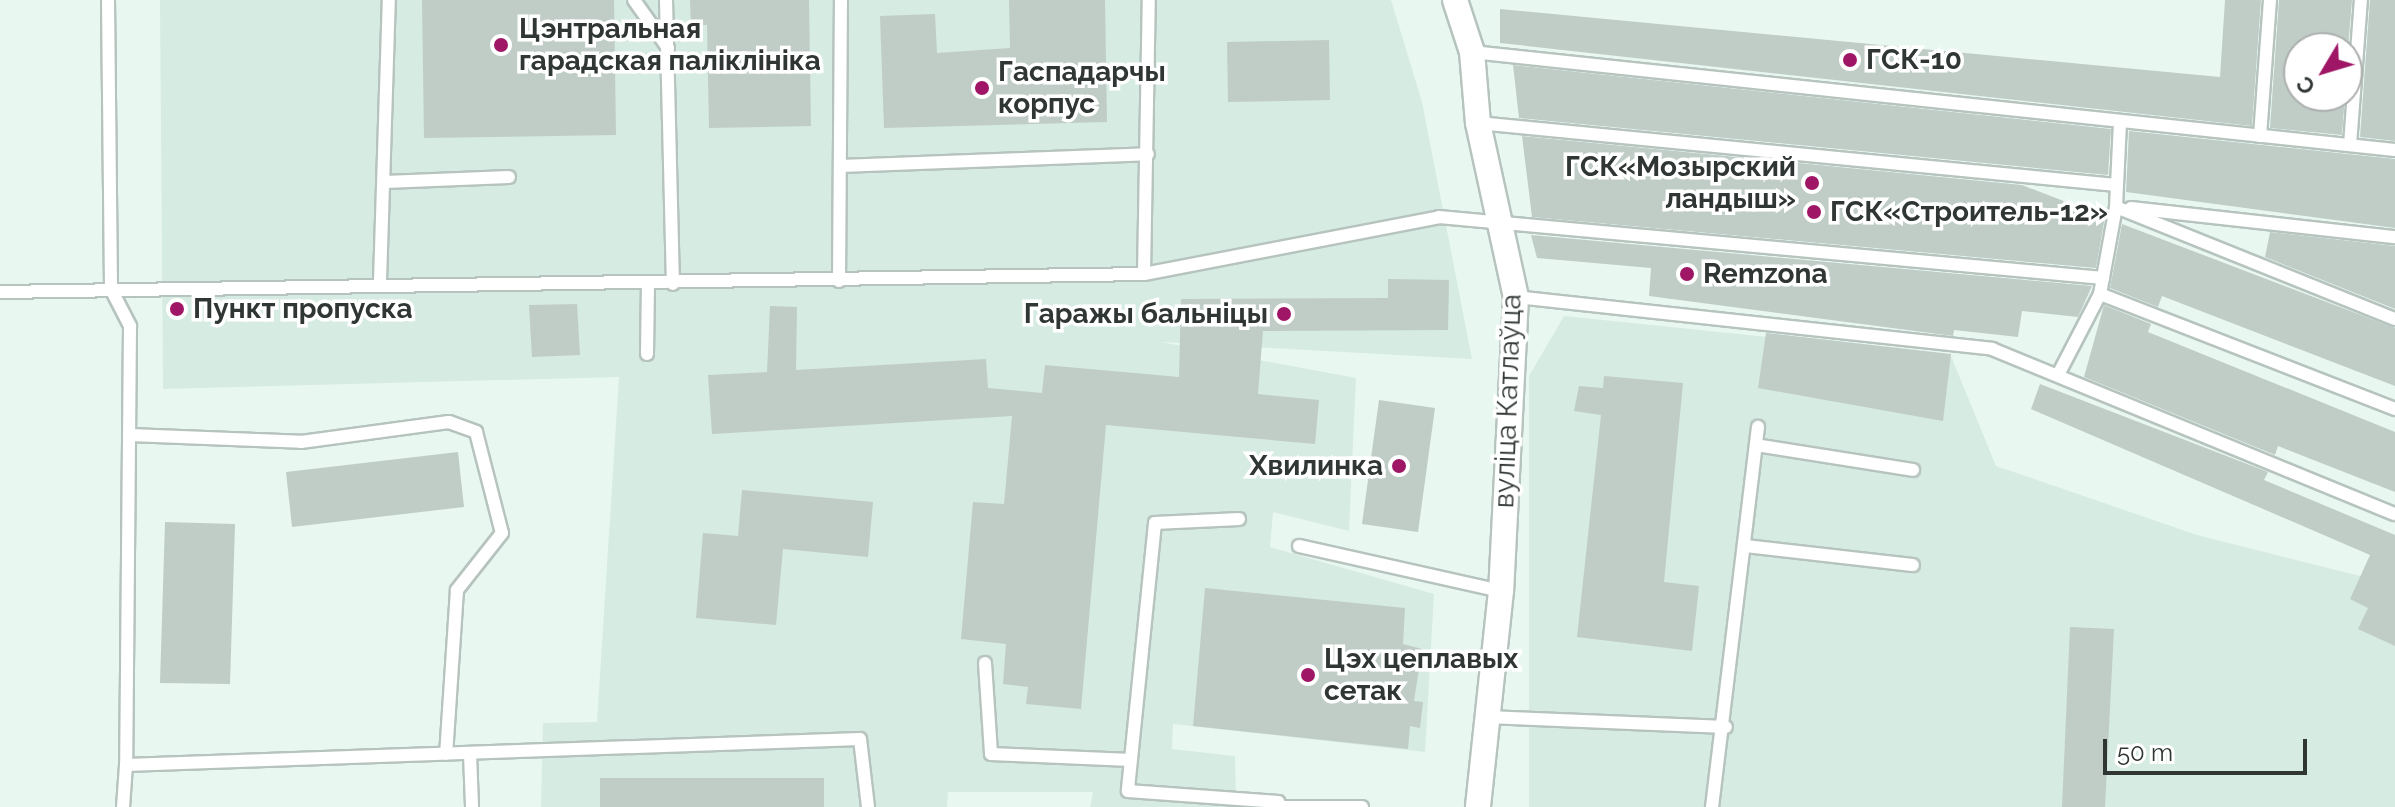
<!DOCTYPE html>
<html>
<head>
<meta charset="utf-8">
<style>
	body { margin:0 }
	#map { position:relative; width:2395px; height:807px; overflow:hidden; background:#e9f7f1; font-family:Raleway,sans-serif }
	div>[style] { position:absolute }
	.built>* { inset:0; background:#d6ebe2 }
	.building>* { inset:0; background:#c0cdc7 }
	.roads { filter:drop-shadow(2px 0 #b6c3be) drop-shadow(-2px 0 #b6c3be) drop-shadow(0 2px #b6c3be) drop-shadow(0 -2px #b6c3be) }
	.lane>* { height:12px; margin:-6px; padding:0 6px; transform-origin:6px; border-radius:6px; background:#fff }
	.street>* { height:24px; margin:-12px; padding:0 12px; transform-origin:12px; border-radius:12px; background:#fff }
	.dots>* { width:22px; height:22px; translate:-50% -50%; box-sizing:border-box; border:4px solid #fff; border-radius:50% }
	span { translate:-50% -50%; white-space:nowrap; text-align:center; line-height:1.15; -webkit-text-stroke:7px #fff; paint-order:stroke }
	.poi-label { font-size:28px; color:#303634; font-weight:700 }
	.left { translate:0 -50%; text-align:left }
	.right { translate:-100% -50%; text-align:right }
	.street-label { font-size:28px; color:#303634 }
	.north { position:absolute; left:2283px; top:32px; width:80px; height:80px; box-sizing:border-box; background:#fff; border:2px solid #acafae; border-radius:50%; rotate:232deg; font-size:22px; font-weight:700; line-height:32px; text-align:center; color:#303634 }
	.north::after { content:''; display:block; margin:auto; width:28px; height:36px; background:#9e1665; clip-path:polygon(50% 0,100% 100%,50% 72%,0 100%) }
	.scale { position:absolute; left:2103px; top:739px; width:204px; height:36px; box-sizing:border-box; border:4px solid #303634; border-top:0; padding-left:10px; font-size:24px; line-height:28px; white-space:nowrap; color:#303634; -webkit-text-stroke:6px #fff; paint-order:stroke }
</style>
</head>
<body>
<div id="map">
	<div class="built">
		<div style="clip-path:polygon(160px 0,1391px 0,1422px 102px,1472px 359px,1161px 342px,1356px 378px,1349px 531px,1273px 512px,1270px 547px,1434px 594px,1425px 752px,1173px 724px,1172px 749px,1235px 756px,1236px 807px,1090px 807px,1093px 792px,948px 792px,947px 807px,541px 807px,543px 723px,597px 722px,619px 377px,163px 389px)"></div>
		<div style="clip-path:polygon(1564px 316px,1951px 356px,1996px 466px,2197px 535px,2360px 576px,2395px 592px,2395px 807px,1529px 807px,1529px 376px)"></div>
	</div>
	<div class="building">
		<div style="clip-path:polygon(422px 0,614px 0,616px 135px,424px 138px)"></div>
		<div style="clip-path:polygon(690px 0,809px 0,811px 126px,709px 128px,707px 25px,691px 25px)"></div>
		<div style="clip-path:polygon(1009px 0,1105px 0,1107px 122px,884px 128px,880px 16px,935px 14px,937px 53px,1010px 48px)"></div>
		<div style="clip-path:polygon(2225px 0,2261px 0,2252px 126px,1500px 43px,1500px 9px,2220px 77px)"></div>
		<div style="clip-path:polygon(2279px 0,2352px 0,2348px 48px,2299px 48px,2299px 96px,2345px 96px,2342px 135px,2270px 128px)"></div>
		<div style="clip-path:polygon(2370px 0,2395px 0,2395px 141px,2360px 137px)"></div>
		<div style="clip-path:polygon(1329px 40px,1330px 100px,1228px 102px,1227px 42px)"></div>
		<div style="clip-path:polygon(1513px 65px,2111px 129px,2108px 175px,1519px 118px)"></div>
		<div style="clip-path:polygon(2129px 131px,2395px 159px,2395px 228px,2126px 192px)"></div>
		<div style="clip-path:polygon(1522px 136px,2022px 185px,2105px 217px,2096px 268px,1532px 217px)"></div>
		<div style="clip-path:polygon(2122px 224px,2395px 328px,2395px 386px,2162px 296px,2158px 307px,2110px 288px)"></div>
		<div style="clip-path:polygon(2270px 232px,2395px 246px,2395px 309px,2265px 257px)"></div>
		<div style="clip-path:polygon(1531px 235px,2092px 286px,2078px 317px,2022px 311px,2018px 337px,1954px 330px,1953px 336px,1649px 296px,1651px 268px,1537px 258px)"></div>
		<div style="clip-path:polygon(1388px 279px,1449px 280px,1448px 330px,1263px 331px,1258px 394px,1319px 400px,1315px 444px,1106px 425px,1081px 709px,1026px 704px,1028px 687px,1003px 684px,1006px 644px,961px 639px,973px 502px,1004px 504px,1012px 416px,712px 434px,708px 375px,767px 372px,770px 306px,797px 307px,796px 370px,986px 359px,988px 388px,1042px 393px,1045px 365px,1179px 377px,1181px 299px,1388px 298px)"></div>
		<div style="clip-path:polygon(577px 304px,580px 355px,532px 357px,529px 305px)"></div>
		<div style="clip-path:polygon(2104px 305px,2151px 324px,2148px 332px,2395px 432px,2395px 492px,2278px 446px,2275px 455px,2084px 377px)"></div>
		<div style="clip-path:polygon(1766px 333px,1951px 354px,1943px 421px,1758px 388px)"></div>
		<div style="clip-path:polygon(1604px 376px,1683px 383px,1664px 582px,1699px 586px,1692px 651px,1577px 637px,1601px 415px,1574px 411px,1579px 386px,1603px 388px)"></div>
		<div style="clip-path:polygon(2040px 384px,2268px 472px,2264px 480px,2395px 535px,2395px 646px,2358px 629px,2368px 608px,2350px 599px,2370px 555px,2031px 409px)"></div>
		<div style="clip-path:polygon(1379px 400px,1435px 408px,1418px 532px,1362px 524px)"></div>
		<div style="clip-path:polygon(458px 452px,464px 507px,292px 527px,286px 472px)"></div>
		<div style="clip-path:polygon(742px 490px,873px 502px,868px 557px,783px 549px,776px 625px,696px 618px,703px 533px,738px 536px)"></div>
		<div style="clip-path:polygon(165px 522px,235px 524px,230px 684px,160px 683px)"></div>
		<div style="clip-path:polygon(1205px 588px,1405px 608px,1403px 644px,1422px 649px,1414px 701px,1423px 702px,1420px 728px,1410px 726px,1408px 749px,1193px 726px)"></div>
		<div style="clip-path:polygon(2070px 627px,2114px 629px,2105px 807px,2062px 807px)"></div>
		<div style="clip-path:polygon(600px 778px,824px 778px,824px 807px,600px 807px)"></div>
	</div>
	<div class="roads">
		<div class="lane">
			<div style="left:108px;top:0;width:289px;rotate:89.4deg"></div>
			<div style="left:111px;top:289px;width:42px;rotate:62.8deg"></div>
			<div style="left:130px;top:326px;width:439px;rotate:90.5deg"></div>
			<div style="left:634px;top:0;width:59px;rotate:54.7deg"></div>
			<div style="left:666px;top:0;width:284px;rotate:88.6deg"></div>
			<div style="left:1472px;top:52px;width:928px;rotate:6.06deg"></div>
			<div style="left:1478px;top:123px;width:641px;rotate:5.55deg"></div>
			<div style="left:2260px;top:136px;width:136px;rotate:-85.8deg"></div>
			<div style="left:2350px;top:145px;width:145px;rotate:-85.7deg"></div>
			<div style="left:840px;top:166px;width:308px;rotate:-2.2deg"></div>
			<div style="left:385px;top:182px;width:124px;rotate:-2.3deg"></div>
			<div style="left:2116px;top:207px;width:301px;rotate:21.9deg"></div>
			<div style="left:2131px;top:208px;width:266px;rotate:6.3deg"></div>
			<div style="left:1144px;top:274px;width:274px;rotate:-89deg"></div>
			<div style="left:380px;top:281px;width:281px;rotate:-88.2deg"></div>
			<div style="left:839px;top:281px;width:281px;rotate:-89.6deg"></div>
			<div style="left:0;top:292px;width:1144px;rotate:-0.9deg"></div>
			<div style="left:1144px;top:274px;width:300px;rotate:-10.9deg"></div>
			<div style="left:1439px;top:217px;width:667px;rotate:5.25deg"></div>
			<div style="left:2100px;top:294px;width:317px;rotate:21.3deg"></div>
			<div style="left:1516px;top:297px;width:479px;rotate:6.2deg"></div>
			<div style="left:1992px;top:349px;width:435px;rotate:22.3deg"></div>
			<div style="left:647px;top:354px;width:70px;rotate:-89.2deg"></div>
			<div style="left:2060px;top:371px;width:87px;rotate:-62.5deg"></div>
			<div style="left:2100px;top:294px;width:88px;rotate:-79.6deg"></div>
			<div style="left:2116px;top:207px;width:86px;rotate:-87.3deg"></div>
			<div style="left:130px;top:435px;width:171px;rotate:2.3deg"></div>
			<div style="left:301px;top:442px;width:149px;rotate:-7.7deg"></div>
			<div style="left:449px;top:422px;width:29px;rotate:20deg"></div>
			<div style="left:476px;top:432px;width:104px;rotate:75.6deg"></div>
			<div style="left:502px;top:533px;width:73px;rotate:128.3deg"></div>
			<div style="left:457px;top:590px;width:164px;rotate:93.8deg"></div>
			<div style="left:1756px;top:445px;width:159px;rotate:9deg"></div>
			<div style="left:1239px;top:519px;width:84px;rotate:177.3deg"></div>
			<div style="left:1155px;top:523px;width:269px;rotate:95.8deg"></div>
			<div style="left:1128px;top:791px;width:151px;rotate:4.2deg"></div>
			<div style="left:1299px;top:546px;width:207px;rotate:12.6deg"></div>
			<div style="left:1745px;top:546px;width:169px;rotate:6.5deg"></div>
			<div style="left:985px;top:663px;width:91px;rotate:86.2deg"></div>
			<div style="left:991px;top:754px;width:140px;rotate:2.5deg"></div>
			<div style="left:1487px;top:717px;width:239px;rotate:2.4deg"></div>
			<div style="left:470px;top:754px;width:53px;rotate:87.8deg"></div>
			<div style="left:123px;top:807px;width:42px;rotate:-85.9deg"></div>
			<div style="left:126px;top:765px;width:734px;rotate:-2.03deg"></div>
			<div style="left:860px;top:739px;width:68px;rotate:83.3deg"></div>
			<div style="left:1279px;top:807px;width:83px"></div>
			<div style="left:1712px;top:807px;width:383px;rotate:-83.1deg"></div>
		</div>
		<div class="street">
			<div style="left:1455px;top:0;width:55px;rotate:71.9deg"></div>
			<div style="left:1472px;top:52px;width:71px;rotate:85.2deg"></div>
			<div style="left:1478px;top:123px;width:178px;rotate:77.7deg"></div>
			<div style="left:1516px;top:297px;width:294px;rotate:92.9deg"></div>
			<div style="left:1501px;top:591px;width:217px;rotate:96.1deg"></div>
		</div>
	</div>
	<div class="dots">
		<div style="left:501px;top:45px;background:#9e1665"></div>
		<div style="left:1850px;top:60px;background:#9e1665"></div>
		<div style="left:982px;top:88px;background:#9e1665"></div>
		<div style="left:1812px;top:183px;background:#9e1665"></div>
		<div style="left:1814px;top:212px;background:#9e1665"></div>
		<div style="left:1687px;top:274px;background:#9e1665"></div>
		<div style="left:177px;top:309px;background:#9e1665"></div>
		<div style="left:1284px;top:314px;background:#9e1665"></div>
		<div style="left:1399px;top:466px;background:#9e1665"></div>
		<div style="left:1308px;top:675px;background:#9e1665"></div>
	</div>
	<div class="poi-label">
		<span class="left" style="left:519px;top:45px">Цэнтральная<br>гарадская паліклініка</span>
		<span class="left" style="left:1866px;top:60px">ГСК-10</span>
		<span class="left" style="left:998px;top:88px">Гаспадарчы<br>корпус</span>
		<span class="right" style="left:1796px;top:183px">ГСК«Мозырский<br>ландыш»</span>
		<span class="left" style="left:1830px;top:212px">ГСК«Строитель-12»</span>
		<span class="left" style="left:1703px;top:274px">Remzona</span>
		<span class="left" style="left:193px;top:309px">Пункт пропуска</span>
		<span class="right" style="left:1268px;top:314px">Гаражы бальніцы</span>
		<span class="right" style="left:1383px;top:466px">Хвилинка</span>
		<span class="left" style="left:1324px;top:675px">Цэх цеплавых<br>сетак</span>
	</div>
	<div class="street-label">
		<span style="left:1508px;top:401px;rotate:-88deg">вуліца Катлаўца</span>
	</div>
	<div class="north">С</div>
	<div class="scale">50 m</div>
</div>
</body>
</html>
